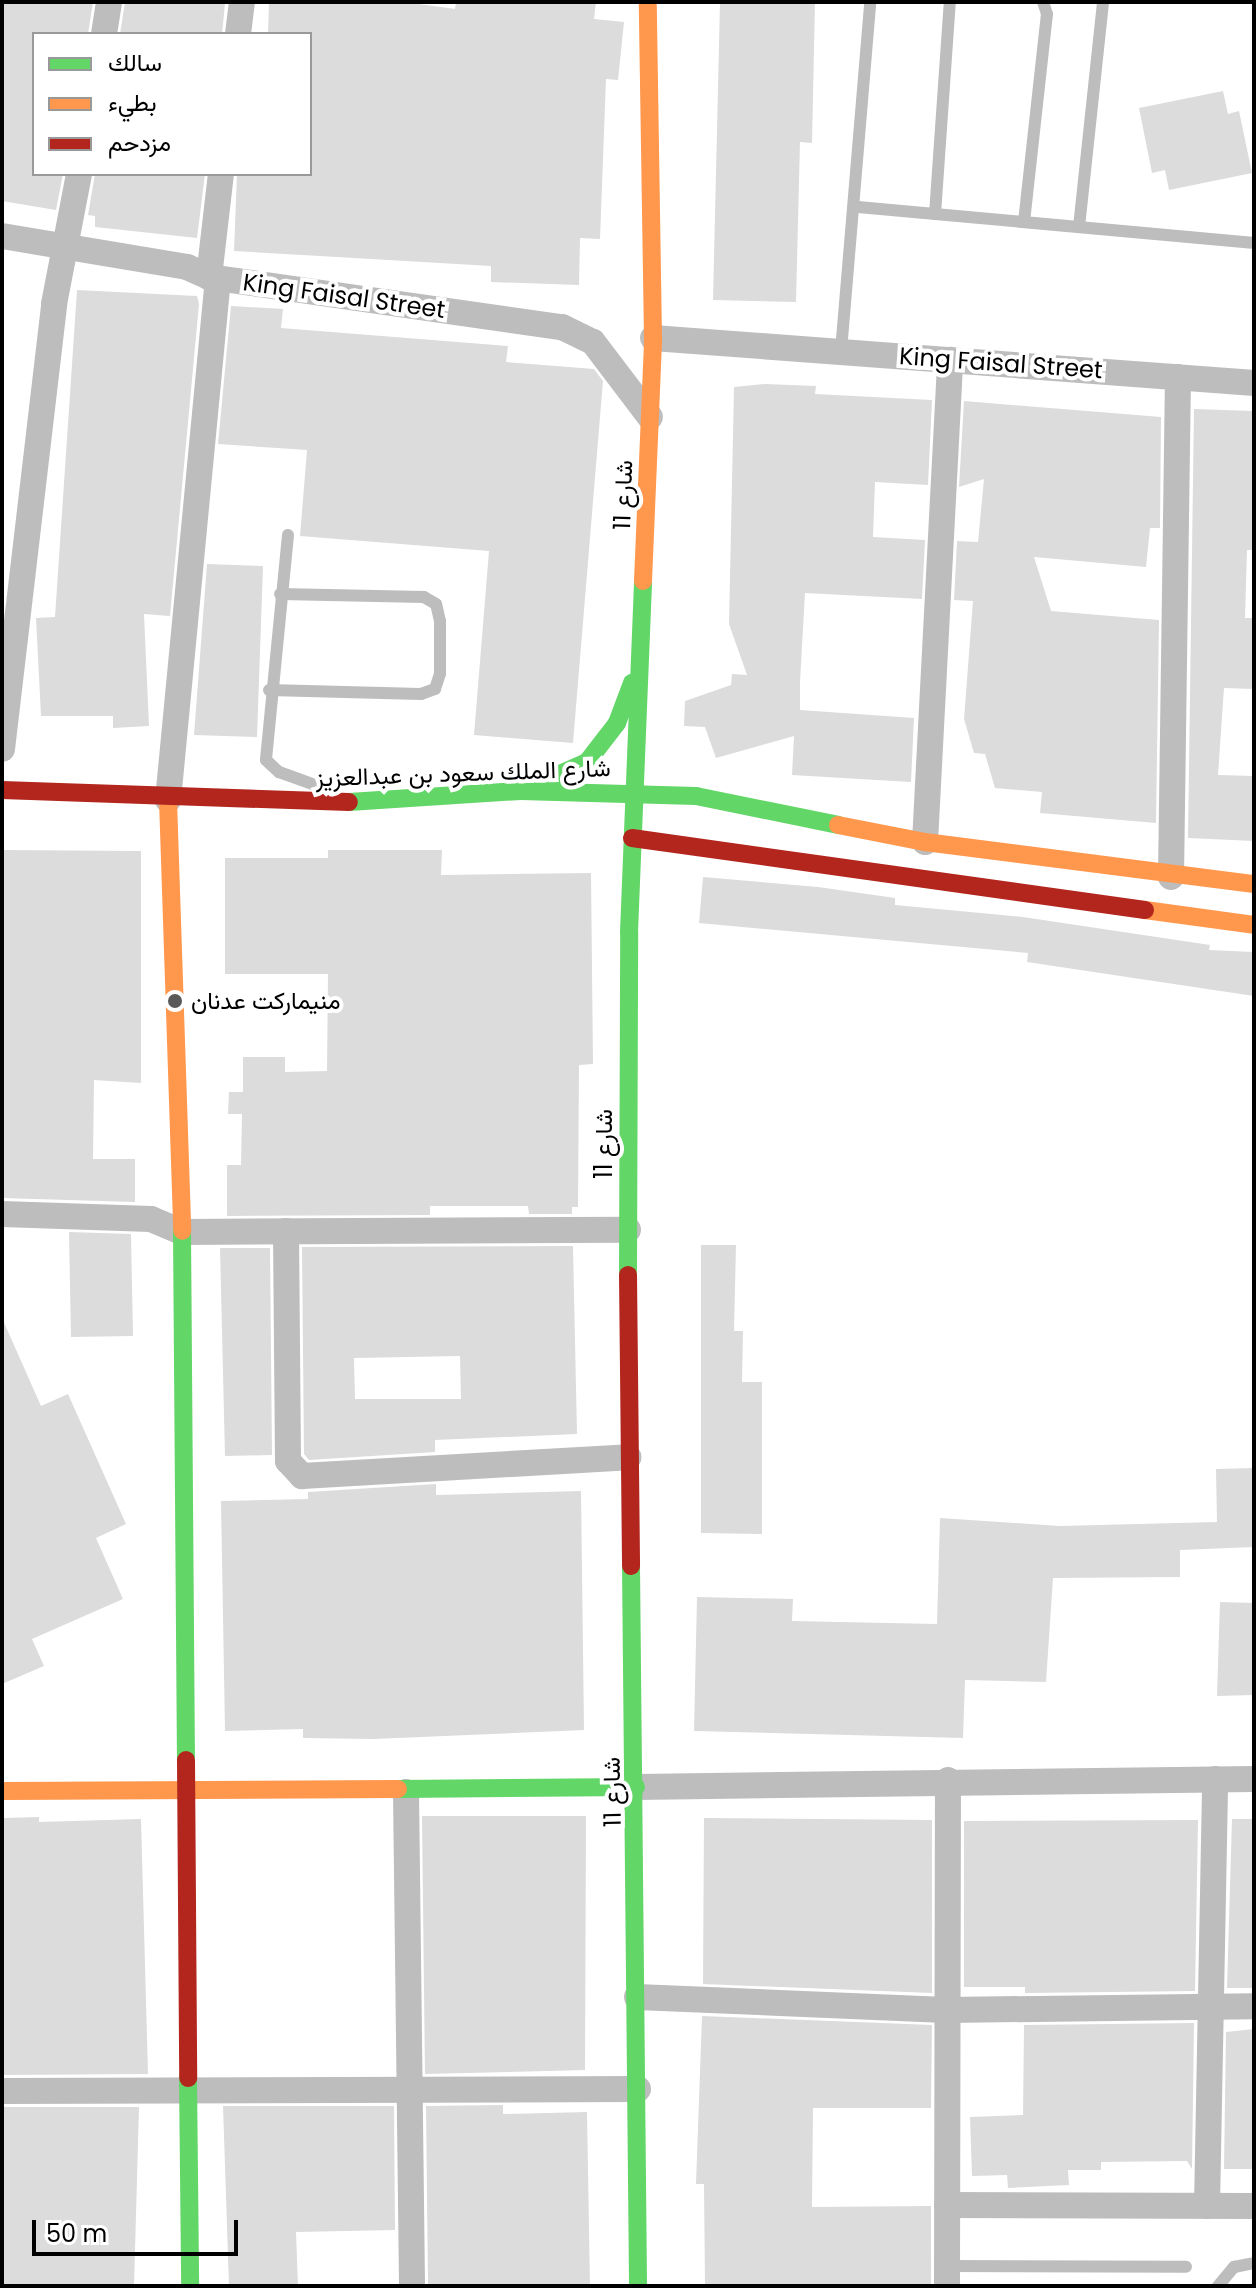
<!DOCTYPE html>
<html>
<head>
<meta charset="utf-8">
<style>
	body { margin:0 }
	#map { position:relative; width:1256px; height:2288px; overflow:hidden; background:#fff; font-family:Poppins,Vazirmatn,sans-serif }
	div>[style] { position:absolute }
	.building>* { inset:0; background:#dcdcdc }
	.lane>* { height:12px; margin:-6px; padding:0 6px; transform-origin:6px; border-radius:6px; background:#bdbdbd }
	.street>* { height:26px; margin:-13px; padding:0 13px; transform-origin:13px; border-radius:13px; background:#bdbdbd }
	.fast>* { height:18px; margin:-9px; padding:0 9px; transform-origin:9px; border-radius:9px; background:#63d668 }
	.slow>* { height:18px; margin:-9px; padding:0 9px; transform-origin:9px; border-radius:9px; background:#ff974d }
	.jam>* { height:18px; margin:-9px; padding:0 9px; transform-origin:9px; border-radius:9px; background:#b3261e }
	.dots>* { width:22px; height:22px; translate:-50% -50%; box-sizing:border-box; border:4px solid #fff; border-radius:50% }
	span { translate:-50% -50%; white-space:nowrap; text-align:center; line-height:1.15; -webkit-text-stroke:8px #fff; paint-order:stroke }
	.street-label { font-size:24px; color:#000 }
	.poi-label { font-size:24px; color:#000 }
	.left { translate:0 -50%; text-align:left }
	.frame { position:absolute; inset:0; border:4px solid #000; pointer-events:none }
	.legend { position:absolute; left:32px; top:32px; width:280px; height:144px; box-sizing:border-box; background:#fff; border:2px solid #999; margin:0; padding:10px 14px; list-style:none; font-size:24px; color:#000 }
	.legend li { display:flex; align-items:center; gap:16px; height:40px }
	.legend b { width:40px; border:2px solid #999 }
	.scale { position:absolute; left:32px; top:2220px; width:206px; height:36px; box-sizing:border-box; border:4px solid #000; border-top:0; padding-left:10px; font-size:24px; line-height:28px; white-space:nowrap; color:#000; -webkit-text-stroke:6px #fff; paint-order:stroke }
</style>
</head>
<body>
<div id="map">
	<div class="building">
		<div style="clip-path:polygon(2px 2px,93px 2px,88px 34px,34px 34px,34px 174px,63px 174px,56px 210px,2px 201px)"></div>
		<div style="clip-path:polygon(125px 2px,225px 3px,222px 34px,120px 34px)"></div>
		<div style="clip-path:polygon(269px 2px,405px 2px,455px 9px,456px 2px,596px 2px,594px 19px,624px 22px,618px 80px,606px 79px,600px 239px,580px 238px,579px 285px,491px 282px,491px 266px,234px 251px,237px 174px,310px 174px,310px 34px,268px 34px)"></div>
		<div style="clip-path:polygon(720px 2px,815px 2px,812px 143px,800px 142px,796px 302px,713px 300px)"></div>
		<div style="clip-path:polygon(1223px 91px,1228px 114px,1239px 111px,1252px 173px,1169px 190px,1165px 170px,1152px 173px,1139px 108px)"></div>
		<div style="clip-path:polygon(95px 174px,205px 174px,197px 238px,95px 227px,95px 216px,88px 215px)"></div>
		<div style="clip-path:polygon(77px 290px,197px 296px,199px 304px,170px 616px,144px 614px,149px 726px,113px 728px,113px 716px,41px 716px,36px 618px,55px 617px)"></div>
		<div style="clip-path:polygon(231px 306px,283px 309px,281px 328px,508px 346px,506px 362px,594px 369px,603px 381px,573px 743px,474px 735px,489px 551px,300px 536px,307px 450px,218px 444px)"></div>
		<div style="clip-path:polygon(765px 384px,816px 386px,815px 394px,932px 400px,928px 485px,875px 482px,873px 537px,925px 540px,922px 599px,805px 593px,800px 682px,800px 710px,914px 718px,911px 782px,792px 775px,794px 736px,716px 758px,705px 727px,684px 726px,685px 701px,731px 685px,732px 674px,747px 675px,729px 624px,734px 387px)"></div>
		<div style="clip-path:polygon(964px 401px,1161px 417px,1160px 528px,1150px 528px,1146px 567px,1034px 557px,1051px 611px,1159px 620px,1156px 823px,1040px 813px,1042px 792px,995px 788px,985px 754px,974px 753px,964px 719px,973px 601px,954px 600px,957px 541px,978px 542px,984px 479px,959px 487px)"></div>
		<div style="clip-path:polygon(1194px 409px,1254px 411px,1254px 550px,1247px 550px,1245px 618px,1254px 618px,1254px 689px,1224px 688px,1218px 775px,1254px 776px,1254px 841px,1188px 838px)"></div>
		<div style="clip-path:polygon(207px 564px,263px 566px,257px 737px,194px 735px)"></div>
		<div style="clip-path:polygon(2px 850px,141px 851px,141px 1083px,94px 1080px,93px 1159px,135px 1159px,135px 1202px,2px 1198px)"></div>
		<div style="clip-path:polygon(328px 850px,442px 850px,441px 875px,591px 873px,593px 1064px,579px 1065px,578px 1207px,572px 1207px,572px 1214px,529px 1214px,528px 1206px,430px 1206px,430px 1215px,227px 1216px,227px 1165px,241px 1165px,242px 1114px,228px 1114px,229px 1092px,243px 1092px,243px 1057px,285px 1057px,285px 1072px,327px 1071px,328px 974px,225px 974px,225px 858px,328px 858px)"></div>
		<div style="clip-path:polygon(703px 877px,818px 887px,895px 898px,895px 905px,1023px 917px,1210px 945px,1209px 950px,1254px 952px,1254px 996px,1027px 962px,1028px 953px,699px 923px)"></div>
		<div style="clip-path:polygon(69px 1232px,131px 1234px,133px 1336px,71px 1337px)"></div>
		<div style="clip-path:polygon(701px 1245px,736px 1245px,734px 1331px,743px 1331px,742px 1382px,762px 1382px,762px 1534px,701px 1533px)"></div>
		<div style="clip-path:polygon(evenodd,573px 1246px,577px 1434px,435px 1440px,435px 1452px,309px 1460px,304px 1454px,302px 1247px,573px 1246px,460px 1356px,461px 1399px,355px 1399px,354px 1358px,460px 1356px)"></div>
		<div style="clip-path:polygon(220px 1248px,270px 1248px,272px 1455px,225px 1456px)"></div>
		<div style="clip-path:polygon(2px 1318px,41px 1406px,68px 1394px,126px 1524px,96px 1538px,123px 1599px,32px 1639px,44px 1666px,2px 1684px)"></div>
		<div style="clip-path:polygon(1254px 1468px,1254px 1547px,1180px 1550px,1180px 1577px,1053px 1578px,1046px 1682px,965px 1680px,963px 1738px,694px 1731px,697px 1597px,793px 1599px,792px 1621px,937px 1624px,940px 1518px,1060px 1526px,1217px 1522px,1216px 1469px)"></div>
		<div style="clip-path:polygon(436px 1484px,436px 1495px,581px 1491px,584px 1730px,373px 1739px,303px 1738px,303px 1729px,225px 1731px,221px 1501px,308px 1499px,308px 1492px)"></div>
		<div style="clip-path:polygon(1220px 1602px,1254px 1603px,1254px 1695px,1217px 1696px)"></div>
		<div style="clip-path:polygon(422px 1816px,586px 1816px,585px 2070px,425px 2074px)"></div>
		<div style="clip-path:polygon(39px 1817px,39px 1822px,141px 1819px,148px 2074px,2px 2075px,2px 1818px)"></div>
		<div style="clip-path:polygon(704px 1818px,932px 1820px,932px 1993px,703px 1984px)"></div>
		<div style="clip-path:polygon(1232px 1819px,1254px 1819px,1254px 1988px,1227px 1988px)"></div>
		<div style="clip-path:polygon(1198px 1820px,1195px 1991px,1025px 1993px,1025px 1987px,964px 1987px,964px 1821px)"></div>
		<div style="clip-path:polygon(702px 2016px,932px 2025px,931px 2108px,813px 2108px,812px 2207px,931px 2206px,931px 2286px,705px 2286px,704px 2184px,696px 2184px)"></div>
		<div style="clip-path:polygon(1194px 2023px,1192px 2169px,1187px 2161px,1101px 2162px,1101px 2170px,1068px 2170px,1069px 2185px,1008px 2188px,1007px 2175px,972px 2176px,970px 2117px,1023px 2115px,1024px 2025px)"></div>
		<div style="clip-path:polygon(1254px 2029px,1254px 2169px,1224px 2169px,1226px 2032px)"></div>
		<div style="clip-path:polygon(503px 2105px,503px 2114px,587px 2112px,590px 2286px,428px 2286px,426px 2106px)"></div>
		<div style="clip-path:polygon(223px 2106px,394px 2106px,395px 2230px,296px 2232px,298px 2286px,229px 2286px)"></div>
		<div style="clip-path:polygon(2px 2107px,139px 2107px,134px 2286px,2px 2286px)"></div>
	</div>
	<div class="lane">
		<div style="left:858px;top:207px;width:398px;rotate:5.2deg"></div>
		<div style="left:935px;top:214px;width:213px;rotate:-86deg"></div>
		<div style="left:1024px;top:222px;width:209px;rotate:-83.7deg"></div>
		<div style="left:1047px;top:14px;width:13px;rotate:-108deg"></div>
		<div style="left:1079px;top:227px;width:226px;rotate:-83.9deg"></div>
		<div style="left:841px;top:351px;width:350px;rotate:-85.2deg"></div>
		<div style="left:288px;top:535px;width:226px;rotate:95.6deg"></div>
		<div style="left:266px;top:760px;width:18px;rotate:43deg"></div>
		<div style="left:279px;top:772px;width:41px;rotate:19.7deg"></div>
		<div style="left:269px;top:690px;width:152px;rotate:1.5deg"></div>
		<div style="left:421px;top:694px;width:15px;rotate:-20deg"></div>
		<div style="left:435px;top:689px;width:16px;rotate:-72deg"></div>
		<div style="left:440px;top:674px;width:53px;rotate:-90deg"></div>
		<div style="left:440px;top:621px;width:17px;rotate:-103deg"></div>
		<div style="left:436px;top:604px;width:14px;rotate:-150deg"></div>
		<div style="left:424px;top:597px;width:144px;rotate:-178.8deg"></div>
		<div style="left:947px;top:2266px;width:239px;rotate:0.2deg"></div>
		<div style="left:1218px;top:2286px;width:25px;rotate:-50deg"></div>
		<div style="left:1234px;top:2267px;width:20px;rotate:-11deg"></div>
	</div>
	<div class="street">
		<div style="left:104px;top:34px;width:32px;rotate:-81deg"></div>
		<div style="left:238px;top:34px;width:32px;rotate:-83deg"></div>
		<div style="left:2px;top:236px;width:188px;rotate:9.5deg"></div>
		<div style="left:187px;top:267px;width:24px;rotate:24deg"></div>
		<div style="left:209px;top:277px;width:357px;rotate:8.1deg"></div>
		<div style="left:562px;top:327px;width:34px;rotate:26deg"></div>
		<div style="left:593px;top:342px;width:94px;rotate:52.8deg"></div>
		<div style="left:209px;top:277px;width:104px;rotate:-83.4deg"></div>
		<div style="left:653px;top:338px;width:603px;rotate:4.28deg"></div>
		<div style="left:2px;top:749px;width:448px;rotate:-83.3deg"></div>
		<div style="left:54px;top:304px;width:132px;rotate:-79.1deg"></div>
		<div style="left:168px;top:800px;width:524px;rotate:-84.53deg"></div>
		<div style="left:925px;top:842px;width:483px;rotate:-87deg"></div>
		<div style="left:1171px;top:877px;width:500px;rotate:-89.2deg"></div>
		<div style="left:2px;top:1214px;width:149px;rotate:1.9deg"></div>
		<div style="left:151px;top:1219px;width:34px;rotate:23deg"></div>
		<div style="left:182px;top:1232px;width:446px;rotate:-0.3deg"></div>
		<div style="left:286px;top:1231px;width:230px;rotate:89.5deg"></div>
		<div style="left:288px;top:1461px;width:21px;rotate:47deg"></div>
		<div style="left:302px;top:1476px;width:327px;rotate:-3.3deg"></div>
		<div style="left:636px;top:1787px;width:618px;rotate:-0.74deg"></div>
		<div style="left:406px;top:1792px;width:494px;rotate:89.3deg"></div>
		<div style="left:637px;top:1997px;width:309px;rotate:2.4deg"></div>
		<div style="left:946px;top:2010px;width:308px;rotate:-0.7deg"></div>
		<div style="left:2px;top:2091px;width:636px;rotate:-0.18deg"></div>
		<div style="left:947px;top:2205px;width:307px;rotate:0.2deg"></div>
		<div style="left:1207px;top:2206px;width:427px;rotate:-88.9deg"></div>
		<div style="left:947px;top:2286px;width:506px;rotate:-89.89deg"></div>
	</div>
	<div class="fast">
		<div style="left:521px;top:791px;width:72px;rotate:-23.7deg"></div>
		<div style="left:587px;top:762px;width:49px;rotate:-52.4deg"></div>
		<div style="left:617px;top:723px;width:43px;rotate:-69.4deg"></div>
		<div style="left:349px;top:802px;width:172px;rotate:-3.7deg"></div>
		<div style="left:521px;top:791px;width:175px;rotate:1.6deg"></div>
		<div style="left:696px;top:796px;width:145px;rotate:11.5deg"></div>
		<div style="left:182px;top:1231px;width:529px;rotate:89.57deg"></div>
		<div style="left:628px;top:1275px;width:343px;rotate:-89.8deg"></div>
		<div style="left:629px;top:932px;width:351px;rotate:-87.7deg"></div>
		<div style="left:631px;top:1566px;width:720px;rotate:89.44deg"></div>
		<div style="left:398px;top:1789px;width:238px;rotate:-0.5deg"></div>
		<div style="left:188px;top:2078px;width:208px;rotate:89.4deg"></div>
	</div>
	<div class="slow">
		<div style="left:643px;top:581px;width:243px;rotate:-87.6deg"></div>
		<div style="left:653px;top:338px;width:336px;rotate:-90.9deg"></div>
		<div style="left:168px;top:800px;width:431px;rotate:88.1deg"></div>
		<div style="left:838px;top:825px;width:89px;rotate:11.1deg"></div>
		<div style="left:925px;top:842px;width:332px;rotate:7.3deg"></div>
		<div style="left:1145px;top:910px;width:110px;rotate:7.8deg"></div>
		<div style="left:2px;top:1791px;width:396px;rotate:-0.3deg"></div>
	</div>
	<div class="jam">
		<div style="left:2px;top:790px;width:347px;rotate:2deg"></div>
		<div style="left:632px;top:838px;width:518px;rotate:7.99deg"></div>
		<div style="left:628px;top:1275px;width:291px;rotate:89.4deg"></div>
		<div style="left:186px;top:1760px;width:318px;rotate:89.6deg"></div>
	</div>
	<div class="dots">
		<div style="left:175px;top:1001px;background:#595959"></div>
	</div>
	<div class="street-label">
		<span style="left:344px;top:296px;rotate:8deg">King Faisal Street</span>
		<span style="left:1001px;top:363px;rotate:4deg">King Faisal Street</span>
		<span style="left:623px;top:495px;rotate:-88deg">شارع 11</span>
		<span style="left:463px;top:773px;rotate:-2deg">شارع الملك سعود بن عبدالعزيز</span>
		<span style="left:604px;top:1144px;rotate:-90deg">شارع 11</span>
		<span style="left:612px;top:1792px;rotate:-91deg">شارع 11</span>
	</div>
	<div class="poi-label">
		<span class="left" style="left:191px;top:1001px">منيماركت عدنان</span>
	</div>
	<div class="frame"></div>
	<ul class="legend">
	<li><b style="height:10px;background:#63d668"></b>سالك</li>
	<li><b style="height:10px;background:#ff974d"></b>بطيء</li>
	<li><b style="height:10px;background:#b3261e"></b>مزدحم</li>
	</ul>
	<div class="scale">50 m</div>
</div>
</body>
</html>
